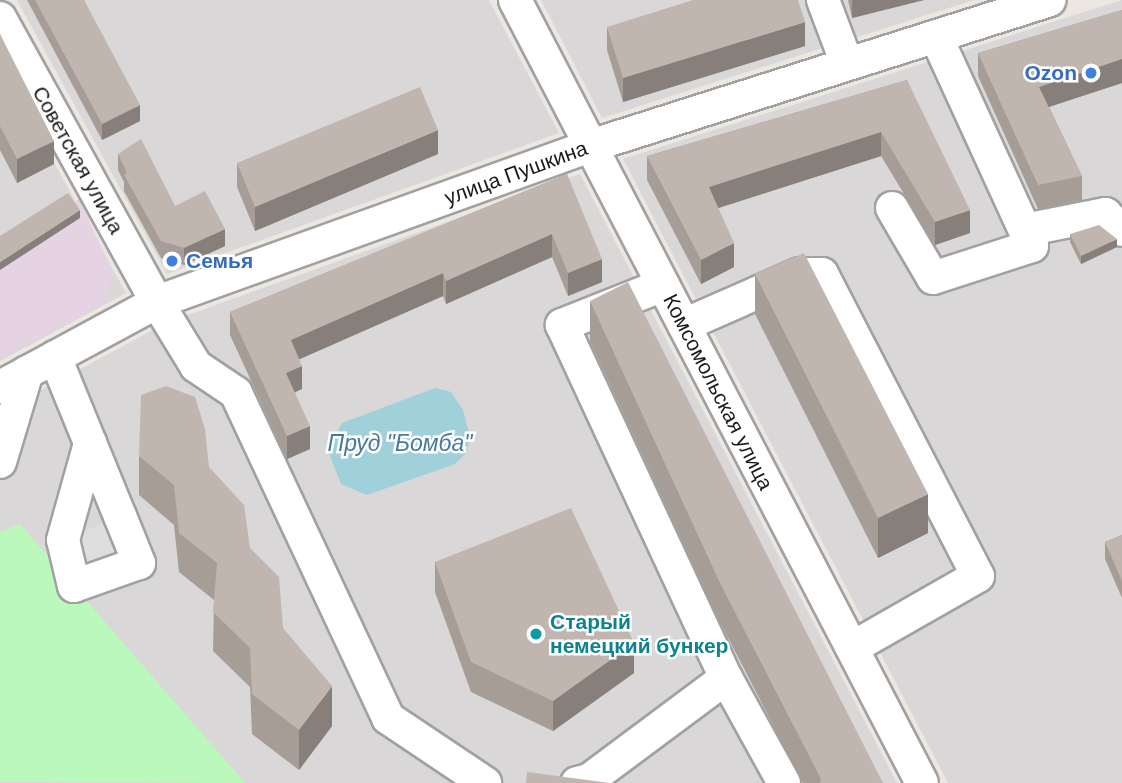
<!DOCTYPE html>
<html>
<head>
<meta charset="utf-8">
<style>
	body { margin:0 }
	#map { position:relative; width:1122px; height:783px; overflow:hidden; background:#ece7e0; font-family:Helvetica,sans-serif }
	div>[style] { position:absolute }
	.residential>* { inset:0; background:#d9d7d7 }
	.industrial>* { inset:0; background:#e5d2e3 }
	.park>* { inset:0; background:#bbf8bb }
	.parking>* { inset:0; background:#dedede }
	.water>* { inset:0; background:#a0d1da }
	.roads { filter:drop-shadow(2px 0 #a1a1a1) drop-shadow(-2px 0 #a1a1a1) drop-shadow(0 2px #a1a1a1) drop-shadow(0 -2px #a1a1a1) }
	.minor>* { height:32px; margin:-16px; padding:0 16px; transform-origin:16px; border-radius:16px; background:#fff }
	.wall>* { inset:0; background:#a59d96 }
	.shaded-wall>* { inset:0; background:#867f7a }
	.building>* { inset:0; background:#c0b6af }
	.dots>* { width:19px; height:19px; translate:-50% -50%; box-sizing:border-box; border:4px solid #fff; border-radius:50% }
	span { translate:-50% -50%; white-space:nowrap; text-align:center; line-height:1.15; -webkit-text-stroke:5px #fff; paint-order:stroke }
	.shop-label { font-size:21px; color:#366cbe; font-weight:700 }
	.right { translate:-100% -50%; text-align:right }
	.left { translate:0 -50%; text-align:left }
	.street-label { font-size:21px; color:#1a1a1a }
	.culture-label { font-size:21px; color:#0d838f; font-weight:700 }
	.water-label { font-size:23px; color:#477aa0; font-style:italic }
</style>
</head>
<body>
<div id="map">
	<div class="residential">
		<div style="clip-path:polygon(17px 0,489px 0,559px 133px,167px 274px)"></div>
		<div style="clip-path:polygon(541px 0,974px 0,602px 118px)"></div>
		<div style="clip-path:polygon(1122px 0,1122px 783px,948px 783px,623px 159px)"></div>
		<div style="clip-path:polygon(0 65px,126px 293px,0 361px)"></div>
		<div style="clip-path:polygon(580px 174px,897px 783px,0 783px,0 412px,166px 323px)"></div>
	</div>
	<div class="industrial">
		<div style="clip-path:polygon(79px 199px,114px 274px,103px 305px,0 358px,0 257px)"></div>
	</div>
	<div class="park">
		<div style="clip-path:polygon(20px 524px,245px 783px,0 782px,0 532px)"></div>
	</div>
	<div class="parking">
		<div style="clip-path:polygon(120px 516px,139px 563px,74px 586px,63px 540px)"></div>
	</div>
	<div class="water">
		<div style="clip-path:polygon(435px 388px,451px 392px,463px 410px,470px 437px,466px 453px,455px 464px,367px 495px,341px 484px,328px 451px,342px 423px)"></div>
	</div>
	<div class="roads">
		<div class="minor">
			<div style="left:515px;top:0;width:882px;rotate:62.53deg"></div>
			<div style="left:823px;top:0;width:68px;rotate:69.4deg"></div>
			<div style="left:0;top:18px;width:325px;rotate:61.1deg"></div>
			<div style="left:157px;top:302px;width:75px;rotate:58.6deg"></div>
			<div style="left:196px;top:366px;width:48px;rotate:34deg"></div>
			<div style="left:236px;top:393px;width:359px;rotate:64.9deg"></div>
			<div style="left:388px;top:718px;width:117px;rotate:33.8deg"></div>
			<div style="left:892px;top:208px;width:81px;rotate:59.6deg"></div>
			<div style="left:933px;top:278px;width:104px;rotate:-17.9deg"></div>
			<div style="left:1032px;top:246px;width:231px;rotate:-114.6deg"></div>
			<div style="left:1025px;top:230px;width:82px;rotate:-11.3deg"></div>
			<div style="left:1105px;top:214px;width:23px;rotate:43deg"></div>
			<div style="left:663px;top:285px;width:109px;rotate:158.4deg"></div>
			<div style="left:562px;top:325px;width:389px;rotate:65.1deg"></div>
			<div style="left:726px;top:678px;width:120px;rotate:61.1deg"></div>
			<div style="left:684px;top:325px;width:127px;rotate:-23.7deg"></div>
			<div style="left:800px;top:274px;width:22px"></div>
			<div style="left:822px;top:274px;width:340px;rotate:62.7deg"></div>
			<div style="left:978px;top:576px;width:145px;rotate:150.3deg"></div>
			<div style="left:55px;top:357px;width:172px;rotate:67.8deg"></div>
			<div style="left:120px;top:516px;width:51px;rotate:68deg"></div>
			<div style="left:139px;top:563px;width:69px;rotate:160.5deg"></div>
			<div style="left:74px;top:586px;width:47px;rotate:-103.4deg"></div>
			<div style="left:63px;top:540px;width:101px;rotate:-74.4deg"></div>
			<div style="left:0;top:387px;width:179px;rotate:-28.4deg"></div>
			<div style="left:157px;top:302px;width:460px;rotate:-19.8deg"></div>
			<div style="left:590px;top:146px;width:482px;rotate:-17.6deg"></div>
			<div style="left:0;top:462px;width:94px;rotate:-73.3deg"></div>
			<div style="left:577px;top:783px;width:12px;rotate:-14deg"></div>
			<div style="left:589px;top:780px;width:171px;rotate:-36.7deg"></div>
		</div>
	</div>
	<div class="wall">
		<div style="clip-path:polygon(27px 0,84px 0,140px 121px,102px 140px)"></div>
		<div style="clip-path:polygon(848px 0,924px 0,852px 18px)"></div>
		<div style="clip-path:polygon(1122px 10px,1122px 83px,1049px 107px,1082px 176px,1082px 200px,1038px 209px,978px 76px,978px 53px)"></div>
		<div style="clip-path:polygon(607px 27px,805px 46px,623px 102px,607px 50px)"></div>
		<div style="clip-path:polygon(0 34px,54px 164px,17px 183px,0 150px)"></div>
		<div style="clip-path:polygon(907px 80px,970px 233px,935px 245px,881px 156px,718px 208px,734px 267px,701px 284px,647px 180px,647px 156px)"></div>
		<div style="clip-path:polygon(118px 154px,175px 206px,225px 246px,184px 265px,161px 258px,124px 191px,124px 182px,118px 170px)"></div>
		<div style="clip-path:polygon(438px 154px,255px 231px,237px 187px,237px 163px)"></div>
		<div style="clip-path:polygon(567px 174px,602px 282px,568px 296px,552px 257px,446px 304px,443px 296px,299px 359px,302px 389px,295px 392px,310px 449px,287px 459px,230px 335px,230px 312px)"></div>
		<div style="clip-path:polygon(1070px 234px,1117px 247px,1081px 264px,1070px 242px)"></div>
		<div style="clip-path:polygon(755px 274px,928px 533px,878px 558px,755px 314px)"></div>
		<div style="clip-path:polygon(590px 301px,883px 783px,803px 783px,720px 622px,590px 341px)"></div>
		<div style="clip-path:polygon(139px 456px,209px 467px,250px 548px,283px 628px,332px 726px,299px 770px,252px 734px,250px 687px,213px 651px,214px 600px,179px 572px,174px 525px,139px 495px)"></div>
		<div style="clip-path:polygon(1122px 535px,1122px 598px,1105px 559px,1105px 542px)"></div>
		<div style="clip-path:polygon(435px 562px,634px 673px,553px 731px,471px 692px,435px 592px)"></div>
	</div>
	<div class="shaded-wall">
		<div style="clip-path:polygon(852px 0,924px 0,852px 18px)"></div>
		<div style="clip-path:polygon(805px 22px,805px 46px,623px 102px,623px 78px)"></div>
		<div style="clip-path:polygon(1122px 59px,1122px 83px,1039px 110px,1039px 87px)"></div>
		<div style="clip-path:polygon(140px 105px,140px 121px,102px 140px,102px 124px)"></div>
		<div style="clip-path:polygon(438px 130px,438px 154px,255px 231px,255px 207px)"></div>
		<div style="clip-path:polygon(881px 132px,881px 156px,709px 211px,709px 187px)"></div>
		<div style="clip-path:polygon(54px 141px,54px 164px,17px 183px,17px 159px)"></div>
		<div style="clip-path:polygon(80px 210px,80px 218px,0 270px,0 262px)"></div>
		<div style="clip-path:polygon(970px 210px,970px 233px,935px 245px,935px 222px)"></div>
		<div style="clip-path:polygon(225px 229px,225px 246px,184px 265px,184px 248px)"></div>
		<div style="clip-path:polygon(552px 234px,552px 257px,446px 304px,446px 281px)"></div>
		<div style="clip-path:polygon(1117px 239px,1117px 247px,1081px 264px,1081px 256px)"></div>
		<div style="clip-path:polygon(734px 243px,734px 267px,701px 284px,701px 260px)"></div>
		<div style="clip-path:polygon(602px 259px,602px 282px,568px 296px,568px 273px)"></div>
		<div style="clip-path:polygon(443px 273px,443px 296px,291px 363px,291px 340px)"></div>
		<div style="clip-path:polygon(302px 366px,302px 389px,286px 396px,286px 373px)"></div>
		<div style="clip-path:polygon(310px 426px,310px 449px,287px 459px,287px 436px)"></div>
		<div style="clip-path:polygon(928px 494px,928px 533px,878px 558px,878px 518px)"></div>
		<div style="clip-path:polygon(634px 643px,634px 673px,553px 731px,553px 701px)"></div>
		<div style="clip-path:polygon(332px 686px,332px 726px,299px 770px,299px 730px)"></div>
	</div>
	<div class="building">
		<div style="clip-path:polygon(35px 0,84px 0,140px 105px,102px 124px)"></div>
		<div style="clip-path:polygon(693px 0,798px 0,805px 22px,623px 78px,607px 27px)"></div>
		<div style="clip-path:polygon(1122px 10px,1122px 59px,1039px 87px,1082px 176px,1038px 185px,978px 53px)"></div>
		<div style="clip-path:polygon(0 34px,54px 141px,17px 159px,0 126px)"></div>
		<div style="clip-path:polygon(907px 80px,970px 210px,935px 222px,881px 132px,709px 187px,734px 243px,701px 260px,647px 156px)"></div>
		<div style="clip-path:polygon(420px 87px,438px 130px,255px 207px,237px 163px)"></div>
		<div style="clip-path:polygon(141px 139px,175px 206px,205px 191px,225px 229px,184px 248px,161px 241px,124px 175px,127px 173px,118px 154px)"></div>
		<div style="clip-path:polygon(567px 174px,602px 259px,568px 273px,552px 234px,446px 281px,443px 273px,291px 340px,302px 366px,286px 373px,310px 426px,287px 436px,230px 312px)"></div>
		<div style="clip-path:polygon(68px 193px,80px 210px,0 262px,0 236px)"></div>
		<div style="clip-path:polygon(1099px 225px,1117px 239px,1081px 256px,1070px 234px)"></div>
		<div style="clip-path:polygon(804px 253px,928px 494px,878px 518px,755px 274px)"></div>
		<div style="clip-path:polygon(628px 282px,883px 783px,820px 783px,821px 779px,720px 583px,590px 301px)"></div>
		<div style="clip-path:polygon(166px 386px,195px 397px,205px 429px,209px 467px,244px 505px,250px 548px,279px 577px,283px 628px,332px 686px,299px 730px,252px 694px,250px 648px,213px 612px,217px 563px,179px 533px,174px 485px,139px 456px,141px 395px)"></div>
		<div style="clip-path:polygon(571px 508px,634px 643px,553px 701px,471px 662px,435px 562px)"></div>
		<div style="clip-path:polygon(1122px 535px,1122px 581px,1105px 542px)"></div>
		<div style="clip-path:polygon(527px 772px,610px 783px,526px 783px)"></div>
	</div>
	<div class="dots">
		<div style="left:1091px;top:73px;background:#3f7fe0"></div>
		<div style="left:172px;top:261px;background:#3f7fe0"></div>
		<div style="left:536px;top:634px;background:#0f9aa8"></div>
	</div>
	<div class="shop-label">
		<span class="right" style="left:1077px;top:73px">Ozon</span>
		<span class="left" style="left:186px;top:261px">Семья</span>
	</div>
	<div class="street-label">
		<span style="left:78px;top:160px;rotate:61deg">Советская улица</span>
		<span style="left:516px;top:173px;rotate:-20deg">улица Пушкина</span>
		<span style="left:718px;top:392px;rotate:63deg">Комсомольская улица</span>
	</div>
	<div class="culture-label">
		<span class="left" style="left:550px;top:634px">Старый<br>немецкий бункер</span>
	</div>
	<div class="water-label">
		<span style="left:400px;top:443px">Пруд "Бомба"</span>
	</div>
</div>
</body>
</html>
